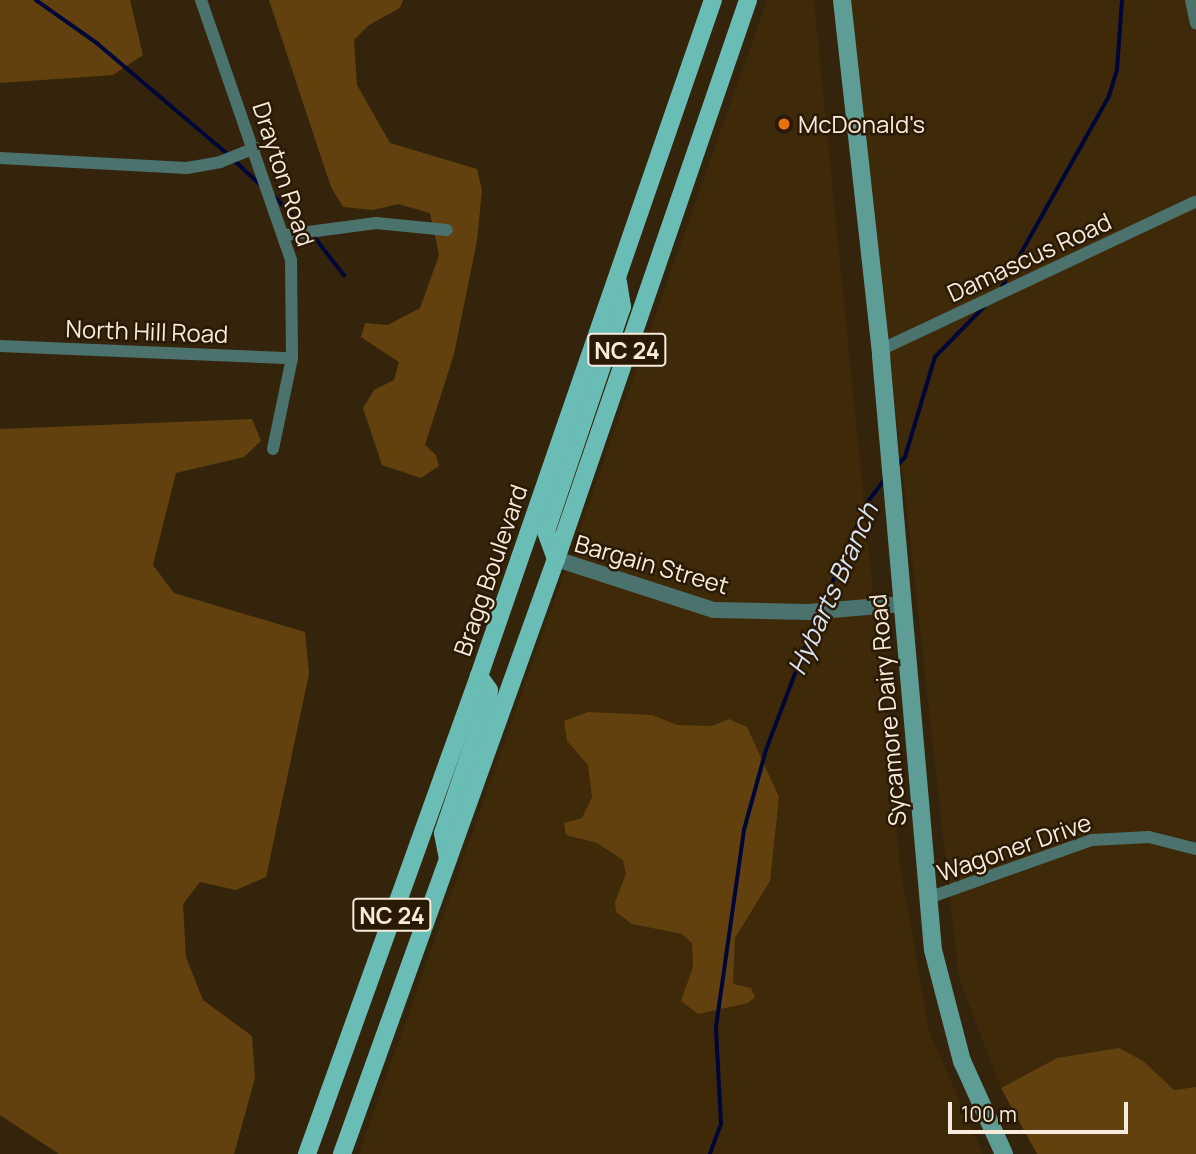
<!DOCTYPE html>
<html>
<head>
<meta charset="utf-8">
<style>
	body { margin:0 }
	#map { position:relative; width:1196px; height:1154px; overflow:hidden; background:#35240c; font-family:Manrope,sans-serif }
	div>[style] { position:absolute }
	.built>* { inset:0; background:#3e2909 }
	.green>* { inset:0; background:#62410f }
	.stream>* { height:3.5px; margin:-1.75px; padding:0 1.75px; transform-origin:1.75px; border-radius:1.75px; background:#000638 }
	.minor>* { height:12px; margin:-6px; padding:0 6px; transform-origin:6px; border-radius:6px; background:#4c726e }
	.tertiary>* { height:16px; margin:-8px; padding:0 8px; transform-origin:8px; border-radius:8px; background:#4c726e }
	.secondary>* { height:18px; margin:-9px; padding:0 9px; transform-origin:9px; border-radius:9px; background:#5e9d96 }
	.primary>* { height:18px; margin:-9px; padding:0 9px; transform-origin:9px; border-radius:9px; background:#6abdb5 }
	.dots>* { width:19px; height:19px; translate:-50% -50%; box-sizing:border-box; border:4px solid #2b1a03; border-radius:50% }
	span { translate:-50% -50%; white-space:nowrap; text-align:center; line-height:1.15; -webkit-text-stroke:5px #2b1a03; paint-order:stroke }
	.shield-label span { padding:2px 5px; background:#2b1a03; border:2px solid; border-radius:5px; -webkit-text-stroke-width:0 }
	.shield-label { font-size:23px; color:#f7ebdd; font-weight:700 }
	.poi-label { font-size:24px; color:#f7ebdd }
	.left { translate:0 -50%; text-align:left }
	.street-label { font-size:24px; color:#f7ebdd }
	.water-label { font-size:26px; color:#dae3f4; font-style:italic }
	.scale { position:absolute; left:948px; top:1102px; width:180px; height:32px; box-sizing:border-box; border:4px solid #f7ebdd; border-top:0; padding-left:9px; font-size:21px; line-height:24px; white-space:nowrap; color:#f7ebdd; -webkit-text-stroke:5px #2b1a03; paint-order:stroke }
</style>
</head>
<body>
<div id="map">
	<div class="built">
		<div style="clip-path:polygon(767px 0,814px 0,900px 865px,929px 1031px,983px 1154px,359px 1154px)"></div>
		<div style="clip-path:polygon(850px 0,1196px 0,1196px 1087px,1174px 1090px,1119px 1048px,1057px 1058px,1001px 1088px,959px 978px)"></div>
	</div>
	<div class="green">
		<div style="clip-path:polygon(0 0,130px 0,143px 55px,113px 75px,0 83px)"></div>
		<div style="clip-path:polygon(269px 0,403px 0,400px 8px,369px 25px,354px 40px,357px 85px,390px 143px,477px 169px,482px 190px,477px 241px,454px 354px,425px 445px,436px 455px,439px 466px,421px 478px,382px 465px,363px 408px,374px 390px,394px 380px,399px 362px,361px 337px,365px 323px,388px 325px,420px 308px,439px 255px,430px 213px,398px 204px,373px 210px,343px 207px,331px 187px)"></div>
		<div style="clip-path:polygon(252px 419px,261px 441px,244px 457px,176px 473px,153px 565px,174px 593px,305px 632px,309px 674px,266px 877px,236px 890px,200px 882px,183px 904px,186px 957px,203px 1000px,252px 1036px,255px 1078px,234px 1154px,59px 1154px,0 1115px,0 429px)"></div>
		<div style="clip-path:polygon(588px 712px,652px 715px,677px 725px,712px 726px,729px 719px,747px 727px,779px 797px,770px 881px,735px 938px,733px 984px,751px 988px,755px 997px,748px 1003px,698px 1014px,681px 1001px,693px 967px,692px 943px,682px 934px,632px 924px,616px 912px,615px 902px,626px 874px,623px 860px,597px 843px,566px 835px,564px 823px,582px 818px,592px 797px,588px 765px,567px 741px,564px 721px)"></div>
		<div style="clip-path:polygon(1119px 1048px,1143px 1061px,1174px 1090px,1196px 1087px,1196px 1154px,1037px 1154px,1001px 1088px,1057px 1058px)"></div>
	</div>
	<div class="stream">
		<div style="left:36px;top:0;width:75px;rotate:35.2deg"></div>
		<div style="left:97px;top:43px;width:173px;rotate:40.3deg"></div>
		<div style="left:234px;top:160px;width:34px;rotate:43deg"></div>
		<div style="left:273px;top:195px;width:48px;rotate:45deg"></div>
		<div style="left:313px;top:235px;width:51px;rotate:52.2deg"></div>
		<div style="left:1002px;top:287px;width:219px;rotate:-60.7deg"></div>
		<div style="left:1109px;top:96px;width:27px;rotate:-73deg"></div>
		<div style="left:1117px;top:70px;width:70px;rotate:-85.9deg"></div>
		<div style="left:897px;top:466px;width:12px;rotate:-48deg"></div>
		<div style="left:905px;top:457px;width:104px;rotate:-73.3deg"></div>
		<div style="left:935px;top:357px;width:69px;rotate:-45.6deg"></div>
		<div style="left:822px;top:606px;width:112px;rotate:-66.4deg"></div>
		<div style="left:867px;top:503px;width:30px;rotate:-53deg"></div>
		<div style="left:710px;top:1154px;width:32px;rotate:-70deg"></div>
		<div style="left:721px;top:1124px;width:97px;rotate:-93deg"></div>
		<div style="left:716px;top:1027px;width:199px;rotate:-81.9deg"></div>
		<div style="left:744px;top:830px;width:83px;rotate:-74.6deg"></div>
		<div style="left:766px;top:750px;width:143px;rotate:-69.2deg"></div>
	</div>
	<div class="minor">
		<div style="left:201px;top:0;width:275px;rotate:70.9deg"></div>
		<div style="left:291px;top:260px;width:98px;rotate:89.4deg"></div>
		<div style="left:292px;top:358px;width:93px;rotate:101.8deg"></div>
		<div style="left:1191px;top:0;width:24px;rotate:78deg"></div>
		<div style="left:0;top:158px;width:187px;rotate:3.1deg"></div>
		<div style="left:187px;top:168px;width:34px;rotate:-10deg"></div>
		<div style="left:220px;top:162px;width:38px;rotate:-22deg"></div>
		<div style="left:286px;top:235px;width:91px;rotate:-7.6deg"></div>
		<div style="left:376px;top:223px;width:71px;rotate:5.6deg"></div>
		<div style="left:0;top:346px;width:292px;rotate:2.4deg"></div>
		<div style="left:880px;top:350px;width:349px;rotate:-25.2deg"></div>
		<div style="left:928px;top:898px;width:174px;rotate:-19.5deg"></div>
		<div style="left:1092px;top:840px;width:57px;rotate:-3deg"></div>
		<div style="left:1149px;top:837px;width:49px;rotate:14.3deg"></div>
	</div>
	<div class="tertiary">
		<div style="left:556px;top:559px;width:166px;rotate:17.9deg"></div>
		<div style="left:714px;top:610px;width:95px;rotate:1.2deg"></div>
		<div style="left:809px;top:612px;width:94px;rotate:-4.9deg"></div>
	</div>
	<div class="secondary">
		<div style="left:842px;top:0;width:358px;rotate:83.7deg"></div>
		<div style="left:881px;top:356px;width:596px;rotate:85deg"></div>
		<div style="left:933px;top:950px;width:115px;rotate:75.4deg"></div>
		<div style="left:962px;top:1061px;width:102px;rotate:65.7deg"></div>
	</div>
	<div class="primary">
		<div style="left:556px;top:559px;width:30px;rotate:-110deg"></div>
		<div style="left:546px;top:531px;width:237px;rotate:-71.3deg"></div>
		<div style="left:622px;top:307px;width:25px;rotate:-99deg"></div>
		<div style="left:448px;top:859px;width:26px;rotate:-101deg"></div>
		<div style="left:443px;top:833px;width:136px;rotate:-71.2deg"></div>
		<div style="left:487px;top:704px;width:14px;rotate:-82deg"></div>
		<div style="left:489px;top:690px;width:17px;rotate:-126deg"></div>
		<div style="left:307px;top:1154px;width:508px;rotate:-70.21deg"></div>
		<div style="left:479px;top:676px;width:715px;rotate:-70.91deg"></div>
		<div style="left:342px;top:1154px;width:632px;rotate:-70.22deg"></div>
		<div style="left:556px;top:559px;width:591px;rotate:-71.04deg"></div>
	</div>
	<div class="dots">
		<div style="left:784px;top:124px;background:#e8710a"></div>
	</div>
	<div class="shield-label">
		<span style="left:627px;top:350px">NC 24</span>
		<span style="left:392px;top:915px">NC 24</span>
	</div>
	<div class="poi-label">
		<span class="left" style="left:798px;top:124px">McDonald's</span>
	</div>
	<div class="street-label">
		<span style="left:284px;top:174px;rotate:72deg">Drayton Road</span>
		<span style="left:1029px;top:257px;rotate:-25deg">Damascus Road</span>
		<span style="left:147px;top:331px;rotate:2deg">North Hill Road</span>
		<span style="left:652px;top:564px;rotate:16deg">Bargain Street</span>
		<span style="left:490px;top:570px;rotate:-71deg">Bragg Boulevard</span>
		<span style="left:887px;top:710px;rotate:-95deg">Sycamore Dairy Road</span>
		<span style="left:1014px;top:847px;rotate:-19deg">Wagoner Drive</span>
	</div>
	<div class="water-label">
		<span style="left:833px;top:589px;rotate:-66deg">Hybarts Branch</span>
	</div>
	<div class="scale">100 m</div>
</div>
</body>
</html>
